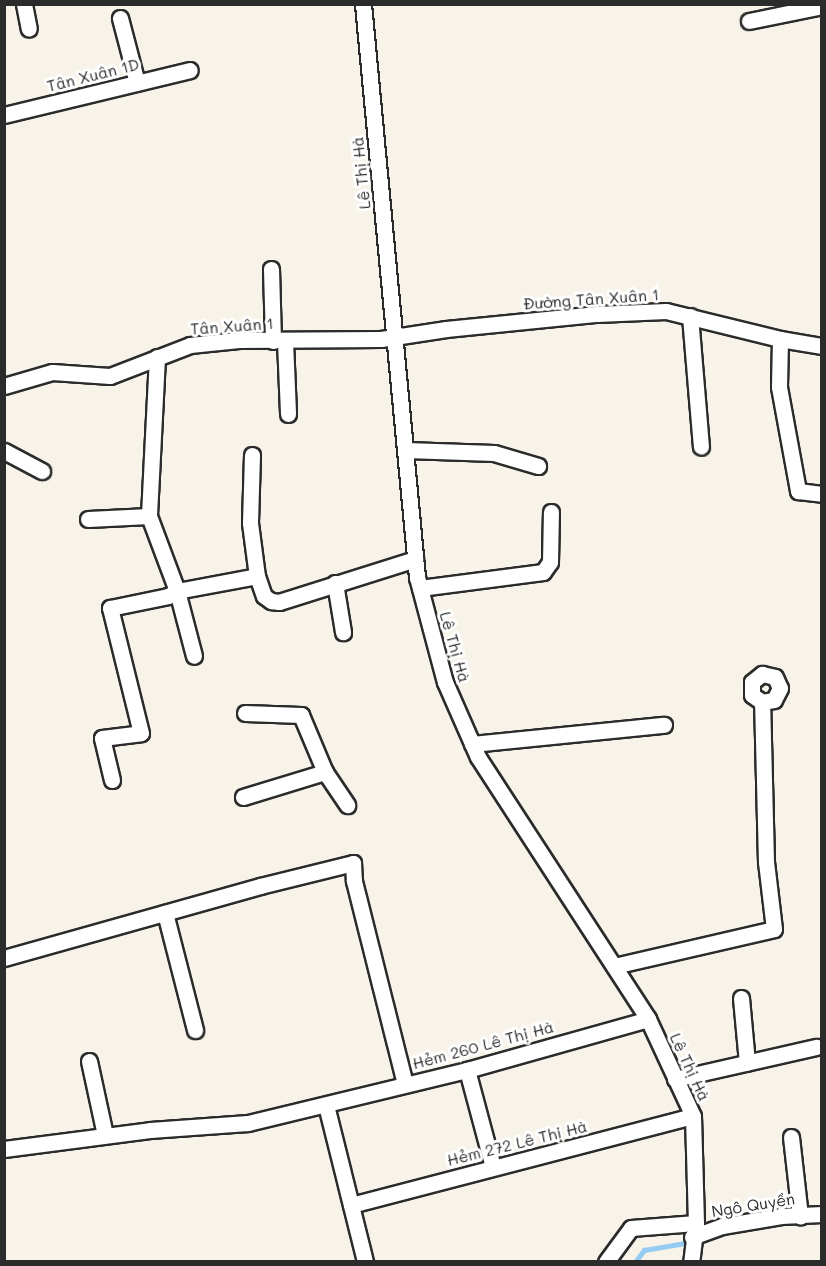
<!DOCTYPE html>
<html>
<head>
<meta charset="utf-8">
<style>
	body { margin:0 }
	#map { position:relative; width:826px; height:1266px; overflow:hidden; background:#f8f3e9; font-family:Mali,sans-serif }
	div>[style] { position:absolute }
	.stream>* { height:4.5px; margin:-2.25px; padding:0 2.25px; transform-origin:2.25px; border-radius:2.25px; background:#95cbf3 }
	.roads { filter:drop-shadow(2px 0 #2b2b2b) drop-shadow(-2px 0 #2b2b2b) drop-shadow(0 2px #2b2b2b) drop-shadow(0 -2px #2b2b2b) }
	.minor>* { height:15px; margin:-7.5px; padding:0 7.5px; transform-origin:7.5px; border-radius:7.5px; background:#fff }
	span { translate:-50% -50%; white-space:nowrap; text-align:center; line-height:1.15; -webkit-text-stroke:6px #fff; paint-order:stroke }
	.street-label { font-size:16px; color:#2b2b2b }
	.frame { position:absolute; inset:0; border:6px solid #2b2b2b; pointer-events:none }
</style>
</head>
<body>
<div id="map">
	<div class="stream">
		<div style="left:715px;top:1236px;width:19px;rotate:-16deg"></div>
		<div style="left:635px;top:1262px;width:15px;rotate:-53deg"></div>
		<div style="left:644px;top:1250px;width:49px;rotate:-9.5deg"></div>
	</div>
	<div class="roads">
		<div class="minor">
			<div style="left:24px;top:4px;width:25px;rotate:79deg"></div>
			<div style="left:363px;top:4px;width:576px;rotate:84.62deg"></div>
			<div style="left:417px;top:577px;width:109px;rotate:75.1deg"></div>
			<div style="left:445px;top:682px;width:82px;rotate:66.3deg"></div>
			<div style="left:478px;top:757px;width:312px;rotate:57deg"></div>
			<div style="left:648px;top:1019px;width:107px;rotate:65.1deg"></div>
			<div style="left:693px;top:1116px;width:107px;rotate:88.4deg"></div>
			<div style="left:696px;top:1223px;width:39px;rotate:97deg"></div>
			<div style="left:120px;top:18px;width:67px;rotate:75.3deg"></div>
			<div style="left:749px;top:21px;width:75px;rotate:-11.6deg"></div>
			<div style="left:4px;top:115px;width:191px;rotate:-13.6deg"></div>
			<div style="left:271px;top:269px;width:72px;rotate:88.4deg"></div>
			<div style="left:690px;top:316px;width:131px;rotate:85.2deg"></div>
			<div style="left:780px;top:339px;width:48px;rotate:91.2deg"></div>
			<div style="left:779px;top:387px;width:106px;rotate:79.6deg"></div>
			<div style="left:798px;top:491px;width:24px;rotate:7deg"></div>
			<div style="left:285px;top:341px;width:73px;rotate:87.6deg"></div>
			<div style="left:157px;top:357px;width:159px;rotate:92.9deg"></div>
			<div style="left:149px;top:516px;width:80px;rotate:69.5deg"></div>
			<div style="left:177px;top:591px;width:81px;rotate:-10.6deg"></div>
			<div style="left:4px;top:386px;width:50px;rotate:-16.3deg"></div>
			<div style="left:52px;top:372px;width:58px;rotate:3.9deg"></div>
			<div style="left:110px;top:376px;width:86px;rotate:-21.2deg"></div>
			<div style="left:190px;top:345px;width:49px;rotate:-5.8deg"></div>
			<div style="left:239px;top:340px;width:142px;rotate:-0.4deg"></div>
			<div style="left:381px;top:339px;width:66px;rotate:-8.7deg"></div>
			<div style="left:446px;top:329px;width:152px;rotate:-5.7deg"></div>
			<div style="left:597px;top:314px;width:69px;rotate:-2.5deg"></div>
			<div style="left:666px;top:311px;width:117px;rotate:13.8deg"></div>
			<div style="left:780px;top:339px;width:43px;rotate:9.5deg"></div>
			<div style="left:406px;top:450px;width:88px;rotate:2deg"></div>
			<div style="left:494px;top:453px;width:46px;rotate:16.5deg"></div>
			<div style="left:4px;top:451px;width:43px;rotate:27.8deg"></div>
			<div style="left:252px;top:455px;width:68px;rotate:91.7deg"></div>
			<div style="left:250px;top:523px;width:53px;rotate:82.5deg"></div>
			<div style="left:257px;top:576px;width:21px;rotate:71deg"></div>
			<div style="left:264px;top:596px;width:9px;rotate:36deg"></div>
			<div style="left:271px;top:601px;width:8px;rotate:7deg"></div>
			<div style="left:279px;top:602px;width:143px;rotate:-17.5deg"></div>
			<div style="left:88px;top:519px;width:61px;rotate:-2.8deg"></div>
			<div style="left:335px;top:583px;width:50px;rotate:80.7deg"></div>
			<div style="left:420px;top:588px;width:124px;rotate:-7.4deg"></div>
			<div style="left:543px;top:572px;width:12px;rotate:-55deg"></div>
			<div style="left:550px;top:562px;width:50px;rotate:-88.9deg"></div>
			<div style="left:762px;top:674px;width:13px;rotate:13deg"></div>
			<div style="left:775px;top:677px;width:12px;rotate:66deg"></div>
			<div style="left:780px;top:688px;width:13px;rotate:117deg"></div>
			<div style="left:774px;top:700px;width:12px;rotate:171deg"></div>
			<div style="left:762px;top:702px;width:12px;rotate:-145deg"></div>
			<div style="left:752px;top:695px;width:13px;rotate:-90deg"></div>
			<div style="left:752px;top:682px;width:13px;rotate:-39deg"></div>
			<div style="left:245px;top:713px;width:56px;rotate:2deg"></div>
			<div style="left:301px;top:715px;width:62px;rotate:67.2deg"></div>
			<div style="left:472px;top:744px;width:193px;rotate:-5.7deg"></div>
			<div style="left:112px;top:780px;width:43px;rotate:-103.4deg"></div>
			<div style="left:102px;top:738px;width:39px;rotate:-7deg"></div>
			<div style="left:141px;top:733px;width:129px;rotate:-103.9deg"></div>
			<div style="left:110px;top:608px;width:59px;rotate:-11.7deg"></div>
			<div style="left:168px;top:596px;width:10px;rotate:-29deg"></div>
			<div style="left:177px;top:591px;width:67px;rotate:75.3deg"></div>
			<div style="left:243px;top:797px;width:86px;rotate:-17deg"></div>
			<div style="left:325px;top:772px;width:40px;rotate:56deg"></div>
			<div style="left:165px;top:913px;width:121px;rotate:75.6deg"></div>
			<div style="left:4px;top:958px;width:266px;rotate:-15.7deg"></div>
			<div style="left:260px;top:886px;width:96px;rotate:-13.9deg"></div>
			<div style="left:353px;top:863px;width:18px;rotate:87deg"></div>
			<div style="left:354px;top:881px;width:209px;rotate:75.9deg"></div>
			<div style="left:614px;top:966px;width:164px;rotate:-13deg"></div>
			<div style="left:774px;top:929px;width:67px;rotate:-96.8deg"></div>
			<div style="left:766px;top:862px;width:160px;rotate:-91.4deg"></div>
			<div style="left:741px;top:998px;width:65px;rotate:84.7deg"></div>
			<div style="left:89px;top:1061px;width:76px;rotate:77.8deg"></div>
			<div style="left:467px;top:1070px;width:100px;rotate:75deg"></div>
			<div style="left:675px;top:1079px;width:145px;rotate:-12.8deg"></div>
			<div style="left:326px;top:1105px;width:162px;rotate:76deg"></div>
			<div style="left:791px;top:1137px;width:80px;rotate:83.5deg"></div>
			<div style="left:4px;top:1149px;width:147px;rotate:-7.4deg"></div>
			<div style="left:150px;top:1130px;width:98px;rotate:-4.1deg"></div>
			<div style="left:248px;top:1123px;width:225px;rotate:-13.6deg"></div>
			<div style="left:467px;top:1070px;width:188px;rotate:-15.7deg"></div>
			<div style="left:351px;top:1205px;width:353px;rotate:-14.6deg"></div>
			<div style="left:692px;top:1237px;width:32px;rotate:-20deg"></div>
			<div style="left:722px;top:1226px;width:60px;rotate:-9.6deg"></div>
			<div style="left:781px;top:1216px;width:41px;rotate:-2.8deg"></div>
			<div style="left:606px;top:1262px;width:42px;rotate:-53.7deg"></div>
			<div style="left:631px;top:1228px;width:65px;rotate:-4.4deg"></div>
		</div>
	</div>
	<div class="street-label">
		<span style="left:93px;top:75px;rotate:-14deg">Tân Xuân 1D</span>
		<span style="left:361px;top:173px;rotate:-96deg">Lê Thị Hà</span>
		<span style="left:591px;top:299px;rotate:-4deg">Đường Tân Xuân 1</span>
		<span style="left:232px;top:326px;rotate:-4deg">Tân Xuân 1</span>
		<span style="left:455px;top:647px;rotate:74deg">Lê Thị Hà</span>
		<span style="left:483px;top:1045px;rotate:-15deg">Hẻm 260 Lê Thị Hà</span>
		<span style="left:690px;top:1067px;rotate:65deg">Lê Thị Hà</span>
		<span style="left:517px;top:1143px;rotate:-14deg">Hẻm 272 Lê Thị Hà</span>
		<span style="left:753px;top:1205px;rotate:-9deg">Ngô Quyền</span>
	</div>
	<div class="frame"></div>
</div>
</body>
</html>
